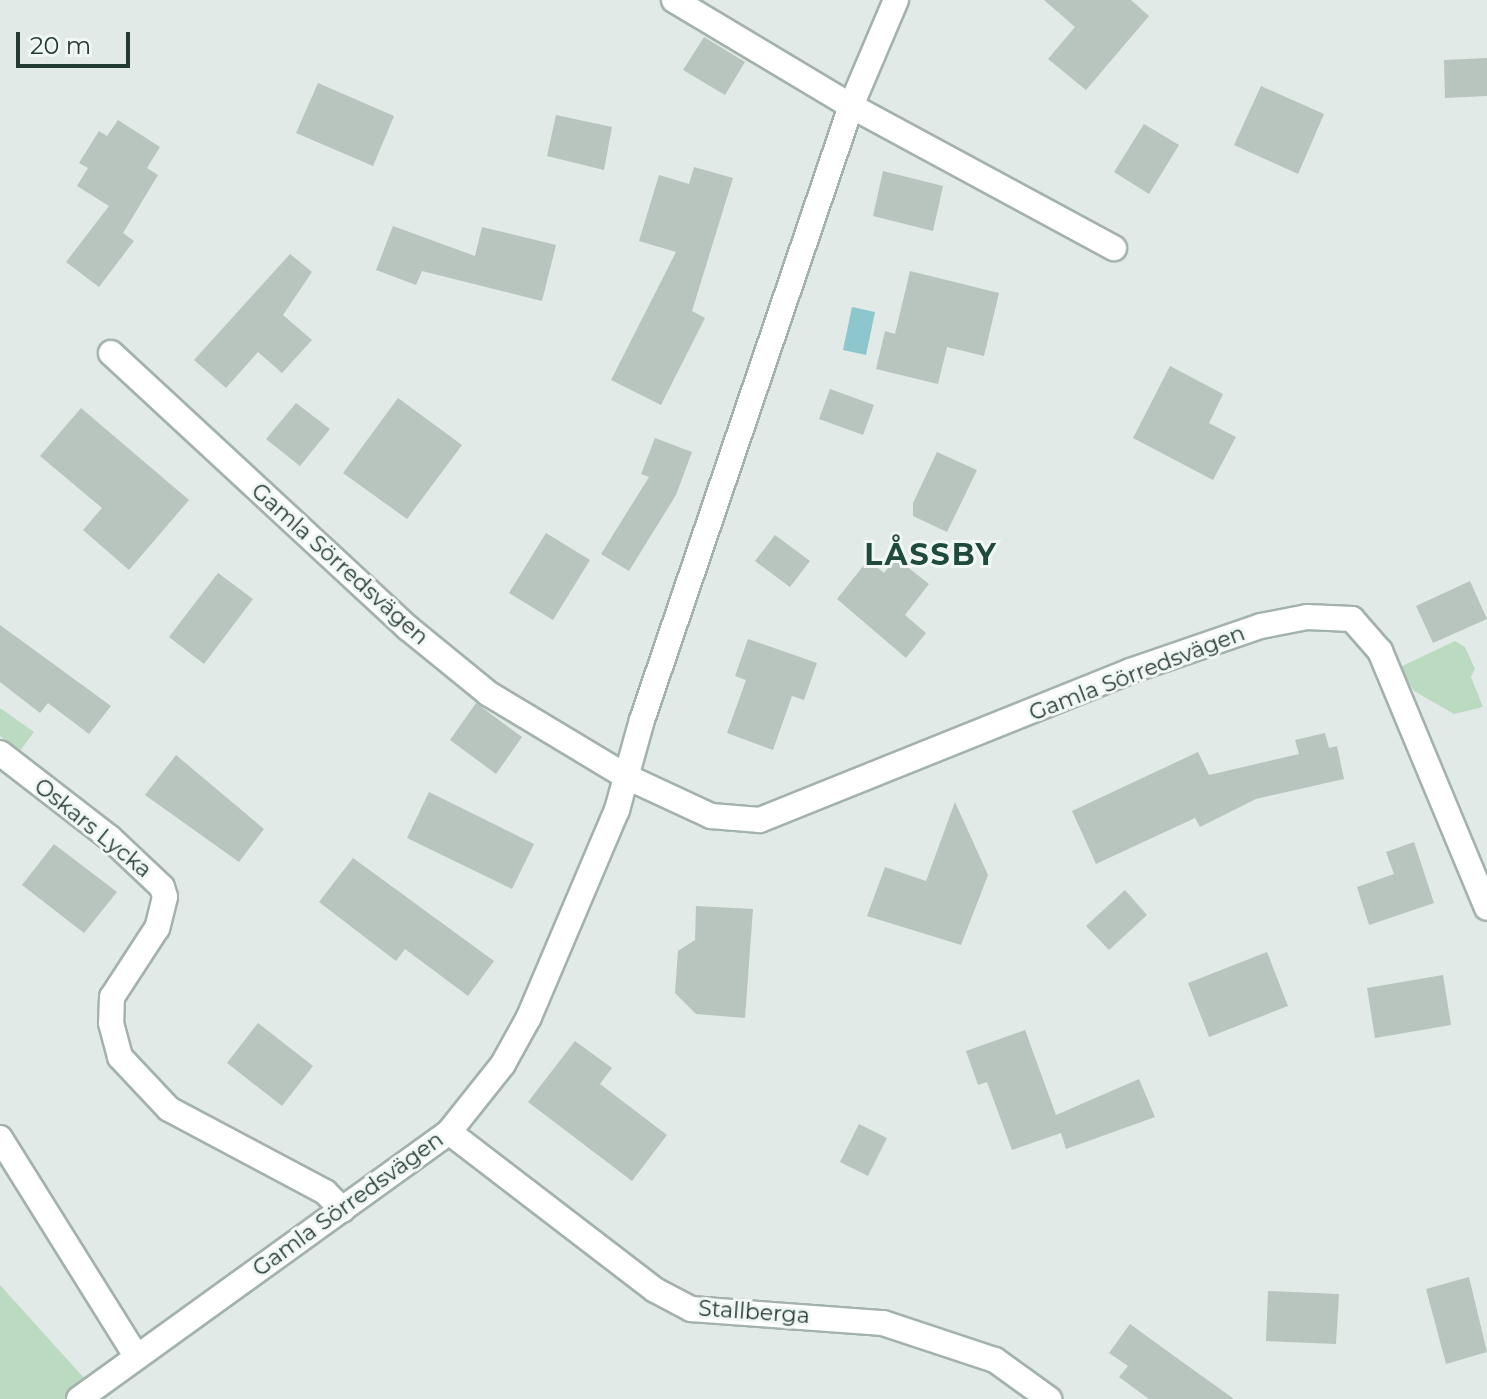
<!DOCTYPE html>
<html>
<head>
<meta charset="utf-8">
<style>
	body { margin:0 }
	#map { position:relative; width:1487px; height:1399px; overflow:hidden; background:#e1eae6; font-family:Montserrat,sans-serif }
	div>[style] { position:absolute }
	.green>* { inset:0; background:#bbdac2 }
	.water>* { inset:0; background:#8dc6cc }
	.building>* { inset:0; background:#b7c5be }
	.roads { filter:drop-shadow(2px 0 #a4b2ac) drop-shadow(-2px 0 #a4b2ac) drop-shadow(0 2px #a4b2ac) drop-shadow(0 -2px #a4b2ac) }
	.minor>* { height:24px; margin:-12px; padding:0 12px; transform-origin:12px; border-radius:12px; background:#fff }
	span { translate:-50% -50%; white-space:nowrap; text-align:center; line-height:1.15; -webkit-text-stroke:6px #f1f7f4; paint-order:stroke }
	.street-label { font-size:22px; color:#233a32 }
	.district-label { font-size:30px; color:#204a3e; font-weight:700; letter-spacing:2px }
	.scale { position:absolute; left:16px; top:32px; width:114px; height:36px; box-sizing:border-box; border:4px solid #233a32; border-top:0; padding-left:10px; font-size:24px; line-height:28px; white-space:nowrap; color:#233a32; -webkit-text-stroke:6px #f1f7f4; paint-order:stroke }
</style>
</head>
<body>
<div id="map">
	<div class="green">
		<div style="clip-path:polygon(1455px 641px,1465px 647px,1475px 669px,1471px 677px,1483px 707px,1454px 714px,1414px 691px,1400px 667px)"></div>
		<div style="clip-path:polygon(0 708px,34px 732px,20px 751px,0 736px)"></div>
		<div style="clip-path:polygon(0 1285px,103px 1399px,0 1399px)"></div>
	</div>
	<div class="water">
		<div style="clip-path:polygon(852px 307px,875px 312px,866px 355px,843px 350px)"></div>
	</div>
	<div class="building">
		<div style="clip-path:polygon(1044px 0,1131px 0,1149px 16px,1086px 90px,1048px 59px,1075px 27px)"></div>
		<div style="clip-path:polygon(704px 37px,745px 62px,725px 95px,683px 70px)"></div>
		<div style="clip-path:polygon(1487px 58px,1487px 96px,1445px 98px,1444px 60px)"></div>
		<div style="clip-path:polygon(318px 83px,394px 116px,373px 166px,296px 133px)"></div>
		<div style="clip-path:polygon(1261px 86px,1324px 114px,1298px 174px,1234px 145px)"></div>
		<div style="clip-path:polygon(556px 115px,612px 127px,604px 170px,547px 156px)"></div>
		<div style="clip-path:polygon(118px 120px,160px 147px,147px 168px,158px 175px,123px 233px,134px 241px,99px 287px,66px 262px,109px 206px,77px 186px,88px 168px,79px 163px,99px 131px,107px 136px)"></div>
		<div style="clip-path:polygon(1144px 124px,1179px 145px,1149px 194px,1114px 172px)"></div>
		<div style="clip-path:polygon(694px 167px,733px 178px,692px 311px,705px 318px,661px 405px,611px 380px,676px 252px,639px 241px,659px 175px,689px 184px)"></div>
		<div style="clip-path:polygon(883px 171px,943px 186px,933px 231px,873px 216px)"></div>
		<div style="clip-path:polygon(393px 226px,475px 256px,482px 227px,556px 245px,542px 301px,422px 271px,416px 285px,376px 270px)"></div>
		<div style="clip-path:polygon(290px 254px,312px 272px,283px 315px,312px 340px,282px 373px,258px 352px,226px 388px,194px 360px)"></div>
		<div style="clip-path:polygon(910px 271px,999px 293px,984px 356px,947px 347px,938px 384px,876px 369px,885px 331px,895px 334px)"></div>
		<div style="clip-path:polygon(1170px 366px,1223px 394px,1209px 423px,1236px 437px,1213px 480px,1133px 438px)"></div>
		<div style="clip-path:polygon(830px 389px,874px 405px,863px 435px,819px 419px)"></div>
		<div style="clip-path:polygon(398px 398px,462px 445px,407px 519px,343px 473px)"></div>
		<div style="clip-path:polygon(296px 403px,330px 429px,300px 466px,266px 439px)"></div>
		<div style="clip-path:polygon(81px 408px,189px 500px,129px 570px,83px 530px,102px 508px,40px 456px)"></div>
		<div style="clip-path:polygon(655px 438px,692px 452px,676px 495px,629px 571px,601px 554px,649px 477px,641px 474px)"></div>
		<div style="clip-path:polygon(937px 452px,977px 470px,947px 532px,913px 516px,913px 503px)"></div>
		<div style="clip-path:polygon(546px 533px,590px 560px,553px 620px,509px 593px)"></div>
		<div style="clip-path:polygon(775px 535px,810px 561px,790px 587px,755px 561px)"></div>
		<div style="clip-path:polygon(896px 558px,929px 584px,905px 615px,926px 633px,906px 658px,837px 599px,868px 560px,884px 573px)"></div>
		<div style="clip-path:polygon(218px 573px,253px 599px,204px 664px,169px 637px)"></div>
		<div style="clip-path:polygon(1470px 581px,1487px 619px,1433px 643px,1416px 606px)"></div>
		<div style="clip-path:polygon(0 625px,111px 706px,89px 734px,48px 703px,40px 713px,0 682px)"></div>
		<div style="clip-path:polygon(748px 639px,817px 663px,804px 700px,792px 696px,773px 750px,727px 733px,746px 680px,735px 676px)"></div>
		<div style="clip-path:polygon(476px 703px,522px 737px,496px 774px,450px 740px)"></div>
		<div style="clip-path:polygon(1325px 733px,1329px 748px,1337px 746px,1344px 779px,1256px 799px,1200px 827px,1195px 818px,1096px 864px,1072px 811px,1198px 752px,1209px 775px,1299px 754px,1295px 740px)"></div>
		<div style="clip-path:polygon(176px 755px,264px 829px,239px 862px,145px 795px)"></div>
		<div style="clip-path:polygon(429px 792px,534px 844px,512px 889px,407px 838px)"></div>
		<div style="clip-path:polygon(955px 802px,988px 875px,961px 945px,867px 916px,885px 867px,926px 881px)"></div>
		<div style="clip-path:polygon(1414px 842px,1434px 903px,1369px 925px,1357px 887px,1394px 874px,1386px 852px)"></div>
		<div style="clip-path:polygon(54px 844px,117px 892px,84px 933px,22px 885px)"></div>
		<div style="clip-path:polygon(353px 858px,494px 961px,468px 996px,405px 949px,396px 961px,319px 902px)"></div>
		<div style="clip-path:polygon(1125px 890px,1147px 915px,1109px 950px,1086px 926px)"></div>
		<div style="clip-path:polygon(696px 906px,753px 909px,745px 1018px,696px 1014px,675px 993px,678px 951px,695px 940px)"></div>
		<div style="clip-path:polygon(1267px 952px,1288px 1006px,1209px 1037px,1188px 983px)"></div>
		<div style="clip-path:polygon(1443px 975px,1451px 1025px,1375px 1038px,1367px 988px)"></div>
		<div style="clip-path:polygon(258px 1023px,313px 1066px,282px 1106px,227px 1063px)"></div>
		<div style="clip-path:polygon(1025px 1030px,1056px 1115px,1139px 1079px,1155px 1117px,1066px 1149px,1061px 1133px,1012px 1150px,987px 1082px,978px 1085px,966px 1051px)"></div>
		<div style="clip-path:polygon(575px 1041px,612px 1068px,600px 1084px,667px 1135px,632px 1181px,528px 1102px)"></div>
		<div style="clip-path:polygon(859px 1124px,887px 1138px,868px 1176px,840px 1162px)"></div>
		<div style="clip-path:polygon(1469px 1277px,1487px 1352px,1446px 1364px,1426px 1289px)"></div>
		<div style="clip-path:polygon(1268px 1291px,1339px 1294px,1336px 1344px,1266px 1341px)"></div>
		<div style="clip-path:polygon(1130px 1324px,1181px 1361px,1234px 1399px,1149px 1399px,1119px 1377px,1128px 1366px,1109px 1353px)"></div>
	</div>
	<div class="roads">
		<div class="minor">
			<div style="left:674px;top:0;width:206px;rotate:30.9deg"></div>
			<div style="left:851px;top:106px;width:299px;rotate:28.4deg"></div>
			<div style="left:111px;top:353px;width:405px;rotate:42.8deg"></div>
			<div style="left:408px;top:628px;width:104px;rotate:39.2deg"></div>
			<div style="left:489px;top:694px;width:161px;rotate:31deg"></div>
			<div style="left:627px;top:777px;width:93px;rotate:24.9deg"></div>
			<div style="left:711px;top:816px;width:49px;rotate:4.7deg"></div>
			<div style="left:760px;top:820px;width:399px;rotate:-21.9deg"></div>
			<div style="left:1130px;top:671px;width:139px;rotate:-19deg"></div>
			<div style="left:1261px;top:626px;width:47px;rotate:-11.1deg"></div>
			<div style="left:1307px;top:617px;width:45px;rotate:2.5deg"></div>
			<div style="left:1352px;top:619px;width:43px;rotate:48.8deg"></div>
			<div style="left:1380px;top:651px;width:278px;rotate:67.4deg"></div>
			<div style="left:0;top:753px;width:139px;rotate:37.7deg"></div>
			<div style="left:110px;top:838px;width:71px;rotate:43.3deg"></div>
			<div style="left:162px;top:887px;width:10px;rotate:73deg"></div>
			<div style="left:165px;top:897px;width:32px;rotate:104deg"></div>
			<div style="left:157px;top:928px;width:82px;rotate:123.1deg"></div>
			<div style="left:112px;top:997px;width:26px;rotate:92deg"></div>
			<div style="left:111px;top:1023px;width:35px;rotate:75deg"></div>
			<div style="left:120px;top:1057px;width:71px;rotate:46.7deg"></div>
			<div style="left:169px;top:1109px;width:177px;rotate:28deg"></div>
			<div style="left:325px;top:1192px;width:25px;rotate:45deg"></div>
			<div style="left:449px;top:1132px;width:260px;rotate:37.5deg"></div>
			<div style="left:655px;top:1290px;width:41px;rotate:27.8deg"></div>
			<div style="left:691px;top:1309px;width:193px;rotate:4.2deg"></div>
			<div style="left:883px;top:1323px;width:118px;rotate:18.3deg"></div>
			<div style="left:995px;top:1360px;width:67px;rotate:35.8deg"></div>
			<div style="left:0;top:1138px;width:258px;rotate:58deg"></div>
			<div style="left:79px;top:1399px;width:456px;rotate:-35.8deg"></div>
			<div style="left:449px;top:1132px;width:87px;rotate:-51.5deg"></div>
			<div style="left:503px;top:1064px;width:54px;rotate:-61deg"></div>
			<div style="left:529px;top:1017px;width:225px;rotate:-67deg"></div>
			<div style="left:617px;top:810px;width:93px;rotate:-74.5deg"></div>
			<div style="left:642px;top:720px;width:649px;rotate:-71.2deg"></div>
			<div style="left:851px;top:106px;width:115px;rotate:-67deg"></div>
		</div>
	</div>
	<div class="street-label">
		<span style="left:340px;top:564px;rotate:42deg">Gamla Sörredsvägen</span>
		<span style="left:1137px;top:673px;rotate:-21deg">Gamla Sörredsvägen</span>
		<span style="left:93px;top:828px;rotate:39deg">Oskars Lycka</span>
		<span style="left:348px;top:1204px;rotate:-36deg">Gamla Sörredsvägen</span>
		<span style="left:754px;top:1312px;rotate:4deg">Stallberga</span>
	</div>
	<div class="district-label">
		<span style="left:931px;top:555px">LÅSSBY</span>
	</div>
	<div class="scale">20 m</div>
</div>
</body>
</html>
